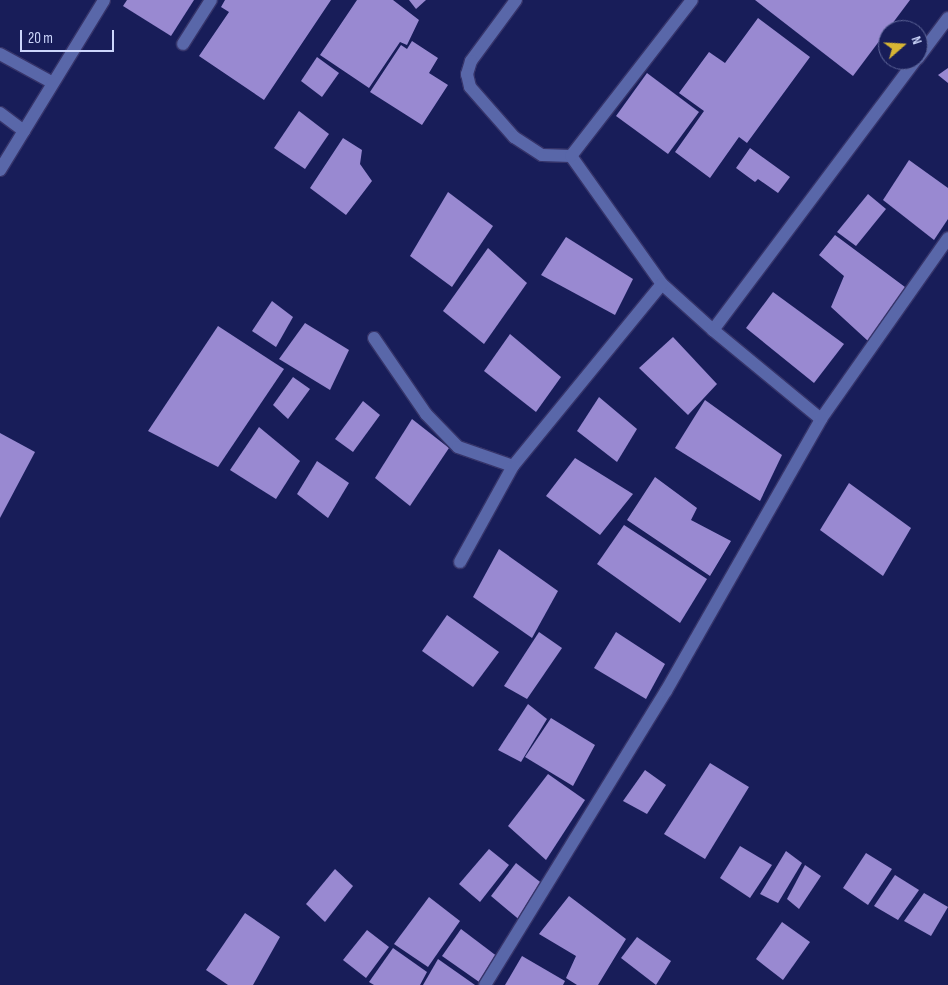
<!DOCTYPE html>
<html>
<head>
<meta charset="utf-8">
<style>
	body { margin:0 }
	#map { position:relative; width:948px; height:985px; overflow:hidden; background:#181d59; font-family:"Sofia Sans Condensed",sans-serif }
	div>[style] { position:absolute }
	.building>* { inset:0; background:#9989d1 }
	.roads { filter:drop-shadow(1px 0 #36346a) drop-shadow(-1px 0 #36346a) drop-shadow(0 1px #36346a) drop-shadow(0 -1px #36346a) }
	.minor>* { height:12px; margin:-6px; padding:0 6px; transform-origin:6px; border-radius:6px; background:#5967a9 }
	span { translate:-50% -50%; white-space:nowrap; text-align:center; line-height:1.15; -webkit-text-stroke:5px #181d59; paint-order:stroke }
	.north { position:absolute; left:878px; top:20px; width:50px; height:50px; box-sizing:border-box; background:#181d59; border:1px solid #60679a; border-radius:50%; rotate:71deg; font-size:14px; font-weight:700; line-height:20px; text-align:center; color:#ccd6fb }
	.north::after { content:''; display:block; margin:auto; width:18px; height:22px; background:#d7b534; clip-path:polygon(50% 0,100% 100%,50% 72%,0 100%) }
	.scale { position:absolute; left:20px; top:30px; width:94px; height:22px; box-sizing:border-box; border:2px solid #ccd6fb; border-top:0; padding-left:6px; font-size:15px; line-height:18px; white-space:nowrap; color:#ccd6fb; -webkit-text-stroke:4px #181d59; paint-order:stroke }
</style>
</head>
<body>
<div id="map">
	<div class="building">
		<div style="clip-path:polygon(127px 0,194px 0,171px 36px,123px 6px)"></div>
		<div style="clip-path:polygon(225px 0,331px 0,264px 100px,199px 56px,229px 12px,221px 7px)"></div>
		<div style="clip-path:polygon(357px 0,393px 0,419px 20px,407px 45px,400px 42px,369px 88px,320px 55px)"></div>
		<div style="clip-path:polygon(409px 0,426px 0,416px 9px)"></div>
		<div style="clip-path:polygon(755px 0,910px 0,853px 76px)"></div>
		<div style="clip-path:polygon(758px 18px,810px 57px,747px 143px,739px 137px,710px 178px,675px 152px,704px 111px,679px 93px,709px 52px,725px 63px)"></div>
		<div style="clip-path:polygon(412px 41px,438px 58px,429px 73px,448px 85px,422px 125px,370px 92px,401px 45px,407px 49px)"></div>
		<div style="clip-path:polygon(317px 57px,339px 73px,322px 97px,301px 81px)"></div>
		<div style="clip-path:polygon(948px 68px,948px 83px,938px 75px)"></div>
		<div style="clip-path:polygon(647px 73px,699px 112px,668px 154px,616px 116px)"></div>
		<div style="clip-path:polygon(299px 111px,329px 134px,305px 169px,274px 148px)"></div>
		<div style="clip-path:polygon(343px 138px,362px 150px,360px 164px,372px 181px,346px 215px,310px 188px)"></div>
		<div style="clip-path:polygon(750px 148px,790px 177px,778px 193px,758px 179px,755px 182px,736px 168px)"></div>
		<div style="clip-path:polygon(909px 160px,948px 188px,948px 219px,934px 240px,883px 200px)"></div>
		<div style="clip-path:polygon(448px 192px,493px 226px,452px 287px,410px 256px)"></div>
		<div style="clip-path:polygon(868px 194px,886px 209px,856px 246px,837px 232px)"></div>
		<div style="clip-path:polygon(835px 235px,909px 290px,868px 341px,831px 307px,844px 276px,819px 255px)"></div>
		<div style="clip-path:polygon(566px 237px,633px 279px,615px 315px,541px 275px)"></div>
		<div style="clip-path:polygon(488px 248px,527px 283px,484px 344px,443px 311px)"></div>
		<div style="clip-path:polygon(773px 292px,844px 344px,814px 383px,746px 328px)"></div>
		<div style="clip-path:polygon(272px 301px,293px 317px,276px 347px,252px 331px)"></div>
		<div style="clip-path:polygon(305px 323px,349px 350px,330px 390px,279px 359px)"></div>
		<div style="clip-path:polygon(218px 326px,284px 369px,218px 467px,148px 431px)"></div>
		<div style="clip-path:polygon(510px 334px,561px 377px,536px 412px,484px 371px)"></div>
		<div style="clip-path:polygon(673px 337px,717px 384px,688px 415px,639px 368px)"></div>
		<div style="clip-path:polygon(293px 377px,310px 389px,288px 419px,273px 405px)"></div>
		<div style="clip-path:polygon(599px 397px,637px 429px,617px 462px,577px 431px)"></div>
		<div style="clip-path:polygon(705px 400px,782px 455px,760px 501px,675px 448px)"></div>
		<div style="clip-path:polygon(363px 401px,380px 415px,353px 452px,335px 439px)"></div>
		<div style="clip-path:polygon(412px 419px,449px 448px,410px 506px,375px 478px)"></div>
		<div style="clip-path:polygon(259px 427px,300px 461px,276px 499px,230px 470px)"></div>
		<div style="clip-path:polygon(0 433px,35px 452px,0 518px)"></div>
		<div style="clip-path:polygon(575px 458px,633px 494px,600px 535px,546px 496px)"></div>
		<div style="clip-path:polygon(317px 461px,349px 483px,328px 518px,297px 494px)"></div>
		<div style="clip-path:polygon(655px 477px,697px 508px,691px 520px,731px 541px,710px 576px,627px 520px)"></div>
		<div style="clip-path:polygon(849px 483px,911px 528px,883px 576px,820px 530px)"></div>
		<div style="clip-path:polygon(624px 525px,707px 579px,680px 623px,597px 564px)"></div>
		<div style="clip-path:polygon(499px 549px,558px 591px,532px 638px,473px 597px)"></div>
		<div style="clip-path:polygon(447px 615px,499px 652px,473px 687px,422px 651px)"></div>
		<div style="clip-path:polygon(539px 632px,562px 648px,527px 699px,504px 686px)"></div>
		<div style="clip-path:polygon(616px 632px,665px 664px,646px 699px,594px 668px)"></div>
		<div style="clip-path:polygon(528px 704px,547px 719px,521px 762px,498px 750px)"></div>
		<div style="clip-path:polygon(551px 718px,595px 745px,573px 786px,525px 757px)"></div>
		<div style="clip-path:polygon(710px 763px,749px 787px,705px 859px,664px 834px)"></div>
		<div style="clip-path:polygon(645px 770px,666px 785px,647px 814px,623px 801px)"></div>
		<div style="clip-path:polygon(548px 774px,585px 800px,546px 860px,508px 826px)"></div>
		<div style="clip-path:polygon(740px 846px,772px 865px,750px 898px,720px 878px)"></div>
		<div style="clip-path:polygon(489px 849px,509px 865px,480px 902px,459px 884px)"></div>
		<div style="clip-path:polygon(786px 851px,802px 863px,778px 903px,760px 894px)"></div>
		<div style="clip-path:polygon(866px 853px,892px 869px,868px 905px,843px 888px)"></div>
		<div style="clip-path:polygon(516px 863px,544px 885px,522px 922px,491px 896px)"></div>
		<div style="clip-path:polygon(805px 865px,821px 876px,799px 909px,787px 899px)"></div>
		<div style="clip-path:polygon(335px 869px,353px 886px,325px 922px,306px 904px)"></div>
		<div style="clip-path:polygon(895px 875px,919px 890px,898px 920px,874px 906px)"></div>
		<div style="clip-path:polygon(924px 893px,948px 907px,931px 936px,904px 921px)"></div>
		<div style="clip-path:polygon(569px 896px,626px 939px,598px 985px,577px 985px,566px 978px,576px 956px,539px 934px)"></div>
		<div style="clip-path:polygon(429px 897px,460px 921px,428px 967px,394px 944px)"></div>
		<div style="clip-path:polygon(245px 913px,280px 937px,253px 985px,228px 985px,206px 970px)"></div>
		<div style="clip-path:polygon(782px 922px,810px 942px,783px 980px,756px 959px)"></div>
		<div style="clip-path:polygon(461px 929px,498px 957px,482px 984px,442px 956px)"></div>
		<div style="clip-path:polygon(367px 930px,389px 947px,366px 978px,343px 960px)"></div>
		<div style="clip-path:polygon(637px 937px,671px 961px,656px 985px,621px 958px)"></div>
		<div style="clip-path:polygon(393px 948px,427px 972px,420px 985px,374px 985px,369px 982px)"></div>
		<div style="clip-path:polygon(522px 956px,565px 981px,563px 985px,505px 985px)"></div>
		<div style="clip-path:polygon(438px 959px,475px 985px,423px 985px)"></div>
	</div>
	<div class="roads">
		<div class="minor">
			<div style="left:516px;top:0;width:76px;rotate:126.4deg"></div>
			<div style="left:471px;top:61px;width:14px;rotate:107deg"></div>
			<div style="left:467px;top:74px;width:13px;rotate:77deg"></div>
			<div style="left:470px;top:87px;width:67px;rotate:48.7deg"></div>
			<div style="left:514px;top:137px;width:33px;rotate:33deg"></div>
			<div style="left:542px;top:155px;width:29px;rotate:2deg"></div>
			<div style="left:571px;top:156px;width:157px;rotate:54.6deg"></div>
			<div style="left:662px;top:284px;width:69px;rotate:42deg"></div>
			<div style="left:713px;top:330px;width:140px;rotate:39.5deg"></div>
			<div style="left:183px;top:44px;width:52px;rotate:-57.5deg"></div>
			<div style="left:0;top:54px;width:60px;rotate:28.7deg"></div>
			<div style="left:918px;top:58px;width:50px;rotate:-53.1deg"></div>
			<div style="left:0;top:113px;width:30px;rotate:37deg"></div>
			<div style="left:571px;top:156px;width:197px;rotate:-52.2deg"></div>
			<div style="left:0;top:170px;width:199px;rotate:-58.5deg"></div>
			<div style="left:713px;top:330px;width:338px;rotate:-53.1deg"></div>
			<div style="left:374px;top:338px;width:92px;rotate:55.6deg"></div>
			<div style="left:426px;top:414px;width:46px;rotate:45.9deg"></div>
			<div style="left:458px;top:447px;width:58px;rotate:19.1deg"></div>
			<div style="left:513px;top:466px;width:235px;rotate:-50.7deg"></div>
			<div style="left:460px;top:562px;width:110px;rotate:-61.1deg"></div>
			<div style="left:485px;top:985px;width:345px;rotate:-58.4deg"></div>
			<div style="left:666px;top:691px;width:313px;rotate:-60.3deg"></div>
			<div style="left:821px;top:419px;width:221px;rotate:-54.9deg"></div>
		</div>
	</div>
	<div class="north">N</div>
	<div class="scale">20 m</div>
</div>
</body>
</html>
